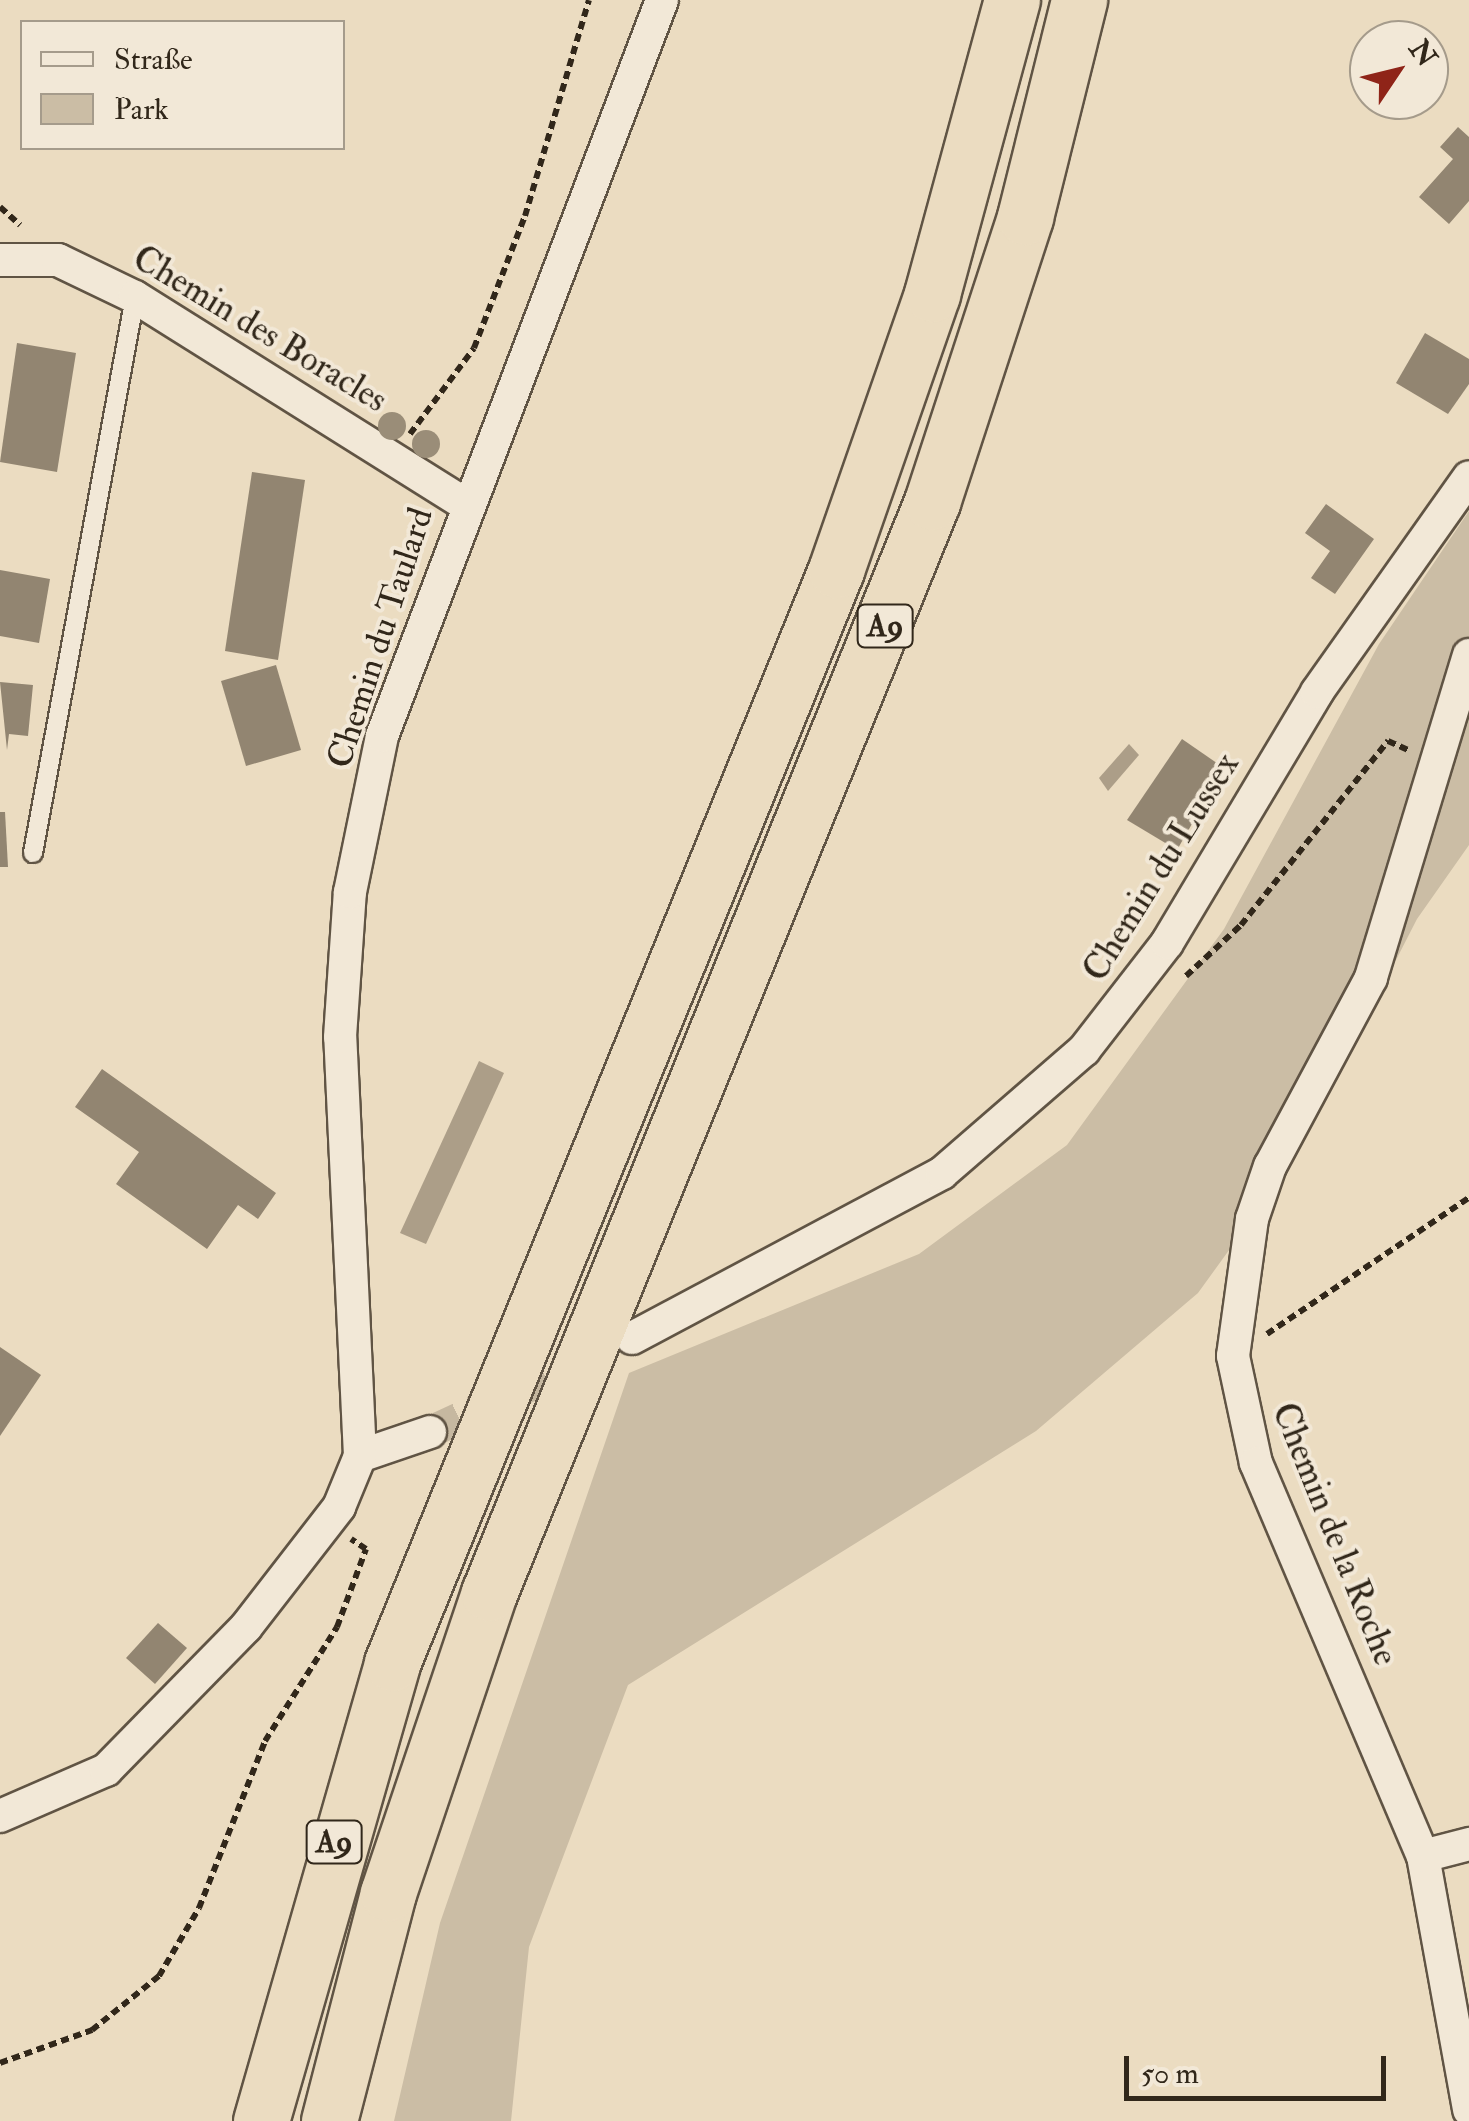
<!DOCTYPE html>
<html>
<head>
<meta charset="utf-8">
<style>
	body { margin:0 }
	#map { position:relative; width:1469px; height:2121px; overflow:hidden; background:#ebdcc1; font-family:"IM FELL Double Pica",serif }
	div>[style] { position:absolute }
	.green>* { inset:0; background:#cbbda5 }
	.water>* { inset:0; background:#ac9e88 }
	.building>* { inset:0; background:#928571 }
	.street-tunnel>* { height:32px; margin-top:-16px; transform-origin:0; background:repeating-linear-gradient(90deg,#c6b8a0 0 32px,transparent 0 48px) }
	.path>* { height:6px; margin-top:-3px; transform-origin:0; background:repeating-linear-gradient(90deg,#31271a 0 8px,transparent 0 13px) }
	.roads { filter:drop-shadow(2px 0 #605444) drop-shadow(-2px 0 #605444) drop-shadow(0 2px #605444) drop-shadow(0 -2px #605444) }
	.lane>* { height:18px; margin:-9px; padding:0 9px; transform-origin:9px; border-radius:9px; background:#f2e8d7 }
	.street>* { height:32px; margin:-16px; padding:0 16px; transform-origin:16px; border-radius:16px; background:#f2e8d7 }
	.highway>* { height:55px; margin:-27.5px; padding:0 27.5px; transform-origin:27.5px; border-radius:27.5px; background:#ebdcc1 }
	.trees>* { width:28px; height:28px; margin:-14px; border-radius:50%; background:#9a8d78 }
	span { translate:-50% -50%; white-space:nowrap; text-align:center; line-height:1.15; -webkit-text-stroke:8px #f2e8d7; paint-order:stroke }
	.shield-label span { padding:2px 8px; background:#f2e8d7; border:2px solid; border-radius:8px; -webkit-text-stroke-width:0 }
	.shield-label { font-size:32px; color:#31271a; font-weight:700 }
	.street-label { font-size:35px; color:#31271a }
	.legend { position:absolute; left:20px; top:20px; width:325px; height:130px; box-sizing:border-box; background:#f2e8d7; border:2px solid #a59b8b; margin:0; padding:12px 18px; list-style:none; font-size:30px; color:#31271a }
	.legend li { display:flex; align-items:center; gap:20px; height:50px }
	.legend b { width:50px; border:2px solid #a59b8b }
	.north { position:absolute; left:1349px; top:20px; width:100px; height:100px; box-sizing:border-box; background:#f2e8d7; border:2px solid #a59b8b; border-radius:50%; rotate:55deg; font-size:28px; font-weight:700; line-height:40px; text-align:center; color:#31271a }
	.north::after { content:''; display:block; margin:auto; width:35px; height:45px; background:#8f2418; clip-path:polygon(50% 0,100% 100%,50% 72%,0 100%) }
	.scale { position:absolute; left:1124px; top:2056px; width:262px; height:45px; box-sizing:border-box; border:5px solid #31271a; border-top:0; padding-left:12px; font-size:30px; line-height:35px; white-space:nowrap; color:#31271a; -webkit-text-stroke:8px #f2e8d7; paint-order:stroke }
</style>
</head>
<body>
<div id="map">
	<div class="green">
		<div style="clip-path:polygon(1469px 511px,1469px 845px,1417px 919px,1292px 1163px,1198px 1293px,1036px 1431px,628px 1685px,529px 1947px,511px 2121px,394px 2121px,440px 1923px,629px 1373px,919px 1254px,1067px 1145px,1224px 929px,1379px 644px)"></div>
	</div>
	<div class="water">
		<div style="clip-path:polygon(1129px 744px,1139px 755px,1108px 791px,1099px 778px)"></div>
		<div style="clip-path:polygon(479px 1061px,504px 1073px,426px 1244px,400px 1233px)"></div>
	</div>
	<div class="building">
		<div style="clip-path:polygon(1458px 127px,1469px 137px,1469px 201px,1449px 224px,1419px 197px,1453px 159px,1440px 147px)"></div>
		<div style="clip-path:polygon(1425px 333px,1469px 359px,1469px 384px,1448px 414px,1396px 383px)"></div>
		<div style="clip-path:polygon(17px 343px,76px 353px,57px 472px,0 462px)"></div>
		<div style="clip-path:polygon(252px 472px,305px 480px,278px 660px,225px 651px)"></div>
		<div style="clip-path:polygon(1326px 504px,1374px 539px,1335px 594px,1311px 578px,1330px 551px,1305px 533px)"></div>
		<div style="clip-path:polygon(0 570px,50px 579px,39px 643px,0 636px)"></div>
		<div style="clip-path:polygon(276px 665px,301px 750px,246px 766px,221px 681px)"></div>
		<div style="clip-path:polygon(0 682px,33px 685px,28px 736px,9px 734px,7px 750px)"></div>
		<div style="clip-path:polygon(1182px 739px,1224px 768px,1177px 850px,1127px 820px)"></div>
		<div style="clip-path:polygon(0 812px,5px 812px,8px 867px,0 867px)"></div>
		<div style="clip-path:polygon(102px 1069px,276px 1193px,258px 1219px,238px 1205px,207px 1249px,116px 1184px,139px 1152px,75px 1107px)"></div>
		<div style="clip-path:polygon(0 1347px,41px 1375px,0 1436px)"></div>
		<div style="clip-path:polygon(158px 1623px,187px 1648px,155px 1684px,126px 1658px)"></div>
	</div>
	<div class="street-tunnel">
		<div style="left:430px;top:1432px;width:173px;rotate:-24.9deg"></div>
	</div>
	<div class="path">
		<div style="left:0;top:207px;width:27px;rotate:42deg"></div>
		<div style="left:410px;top:434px;width:107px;rotate:-53.3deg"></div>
		<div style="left:474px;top:348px;width:142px;rotate:-68.9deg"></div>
		<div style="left:525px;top:216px;width:225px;rotate:-73.5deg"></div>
		<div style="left:1186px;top:976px;width:75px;rotate:-42.8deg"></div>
		<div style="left:1241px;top:925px;width:236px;rotate:-51.4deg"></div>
		<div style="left:1388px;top:741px;width:22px;rotate:24deg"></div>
		<div style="left:1267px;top:1334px;width:244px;rotate:-34deg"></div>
		<div style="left:0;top:2063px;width:98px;rotate:-19.7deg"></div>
		<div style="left:92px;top:2030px;width:86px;rotate:-38.9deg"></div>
		<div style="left:159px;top:1976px;width:79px;rotate:-59.5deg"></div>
		<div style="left:199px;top:1908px;width:180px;rotate:-68.4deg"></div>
		<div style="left:265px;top:1741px;width:135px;rotate:-57.7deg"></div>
		<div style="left:337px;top:1627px;width:83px;rotate:-69.6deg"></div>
		<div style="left:366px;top:1549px;width:18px;rotate:-146deg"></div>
	</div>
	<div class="roads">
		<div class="lane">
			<div style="left:33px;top:853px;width:565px;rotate:-79.6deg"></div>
		</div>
		<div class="street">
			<div style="left:0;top:260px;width:58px"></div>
			<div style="left:58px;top:260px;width:85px;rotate:25.7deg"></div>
			<div style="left:135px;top:297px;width:391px;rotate:32.1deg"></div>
			<div style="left:1469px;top:655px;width:338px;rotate:106.9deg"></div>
			<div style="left:1371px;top:978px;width:213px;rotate:118.2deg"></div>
			<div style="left:1270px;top:1166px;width:56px;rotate:108.8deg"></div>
			<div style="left:1252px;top:1219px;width:138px;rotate:97.9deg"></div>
			<div style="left:1233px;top:1356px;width:109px;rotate:77.9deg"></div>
			<div style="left:1256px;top:1463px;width:427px;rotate:67deg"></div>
			<div style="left:1423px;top:1856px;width:258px;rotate:79.7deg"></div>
			<div style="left:632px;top:1338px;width:351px;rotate:-28deg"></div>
			<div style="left:942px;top:1173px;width:188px;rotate:-40.9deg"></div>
			<div style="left:1084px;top:1050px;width:135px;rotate:-52.2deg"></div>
			<div style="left:1167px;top:943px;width:292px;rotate:-59.1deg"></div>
			<div style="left:1317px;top:692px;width:263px;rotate:-54.7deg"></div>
			<div style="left:360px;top:1456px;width:74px;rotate:-18.9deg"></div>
			<div style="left:0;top:1816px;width:116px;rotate:-23.5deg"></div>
			<div style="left:106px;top:1770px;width:200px;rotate:-45.6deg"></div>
			<div style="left:246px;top:1627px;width:152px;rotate:-52.2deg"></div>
			<div style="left:339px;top:1507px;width:55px;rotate:-67.6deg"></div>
			<div style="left:360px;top:1456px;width:419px;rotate:-92.7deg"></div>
			<div style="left:340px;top:1037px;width:145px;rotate:-86.1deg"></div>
			<div style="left:350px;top:892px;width:159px;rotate:-78.4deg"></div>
			<div style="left:382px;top:736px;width:787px;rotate:-69.17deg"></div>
			<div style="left:1423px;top:1856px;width:48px;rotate:-14.6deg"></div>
		</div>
		<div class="highway">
			<div style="left:261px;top:2121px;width:476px;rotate:-74deg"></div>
			<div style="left:392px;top:1663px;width:1180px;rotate:-67.89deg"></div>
			<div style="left:836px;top:570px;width:292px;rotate:-70.8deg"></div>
			<div style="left:932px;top:294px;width:305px;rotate:-74.8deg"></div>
			<div style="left:329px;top:2121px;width:236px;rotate:-75.5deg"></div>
			<div style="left:388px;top:1893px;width:317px;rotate:-71.4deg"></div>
			<div style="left:489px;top:1593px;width:1178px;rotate:-67.9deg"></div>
			<div style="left:932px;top:502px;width:300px;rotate:-71.9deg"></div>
			<div style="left:1025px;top:217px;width:224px;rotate:-76deg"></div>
		</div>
	</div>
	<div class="trees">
		<div style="left:392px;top:426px"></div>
		<div style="left:426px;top:444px"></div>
	</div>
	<div class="shield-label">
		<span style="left:885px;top:626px">A9</span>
		<span style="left:334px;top:1842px">A9</span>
	</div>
	<div class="street-label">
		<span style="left:260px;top:329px;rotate:31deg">Chemin des Boracles</span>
		<span style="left:380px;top:638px;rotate:-72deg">Chemin du Taulard</span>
		<span style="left:1161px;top:867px;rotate:-58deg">Chemin du Lussex</span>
		<span style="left:1335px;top:1534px;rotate:68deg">Chemin de la Roche</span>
	</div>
	<ul class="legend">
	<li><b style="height:12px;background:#f2e8d7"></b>Straße</li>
	<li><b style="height:28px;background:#cbbda5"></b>Park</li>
	</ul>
	<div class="north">N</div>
	<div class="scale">50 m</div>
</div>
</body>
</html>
